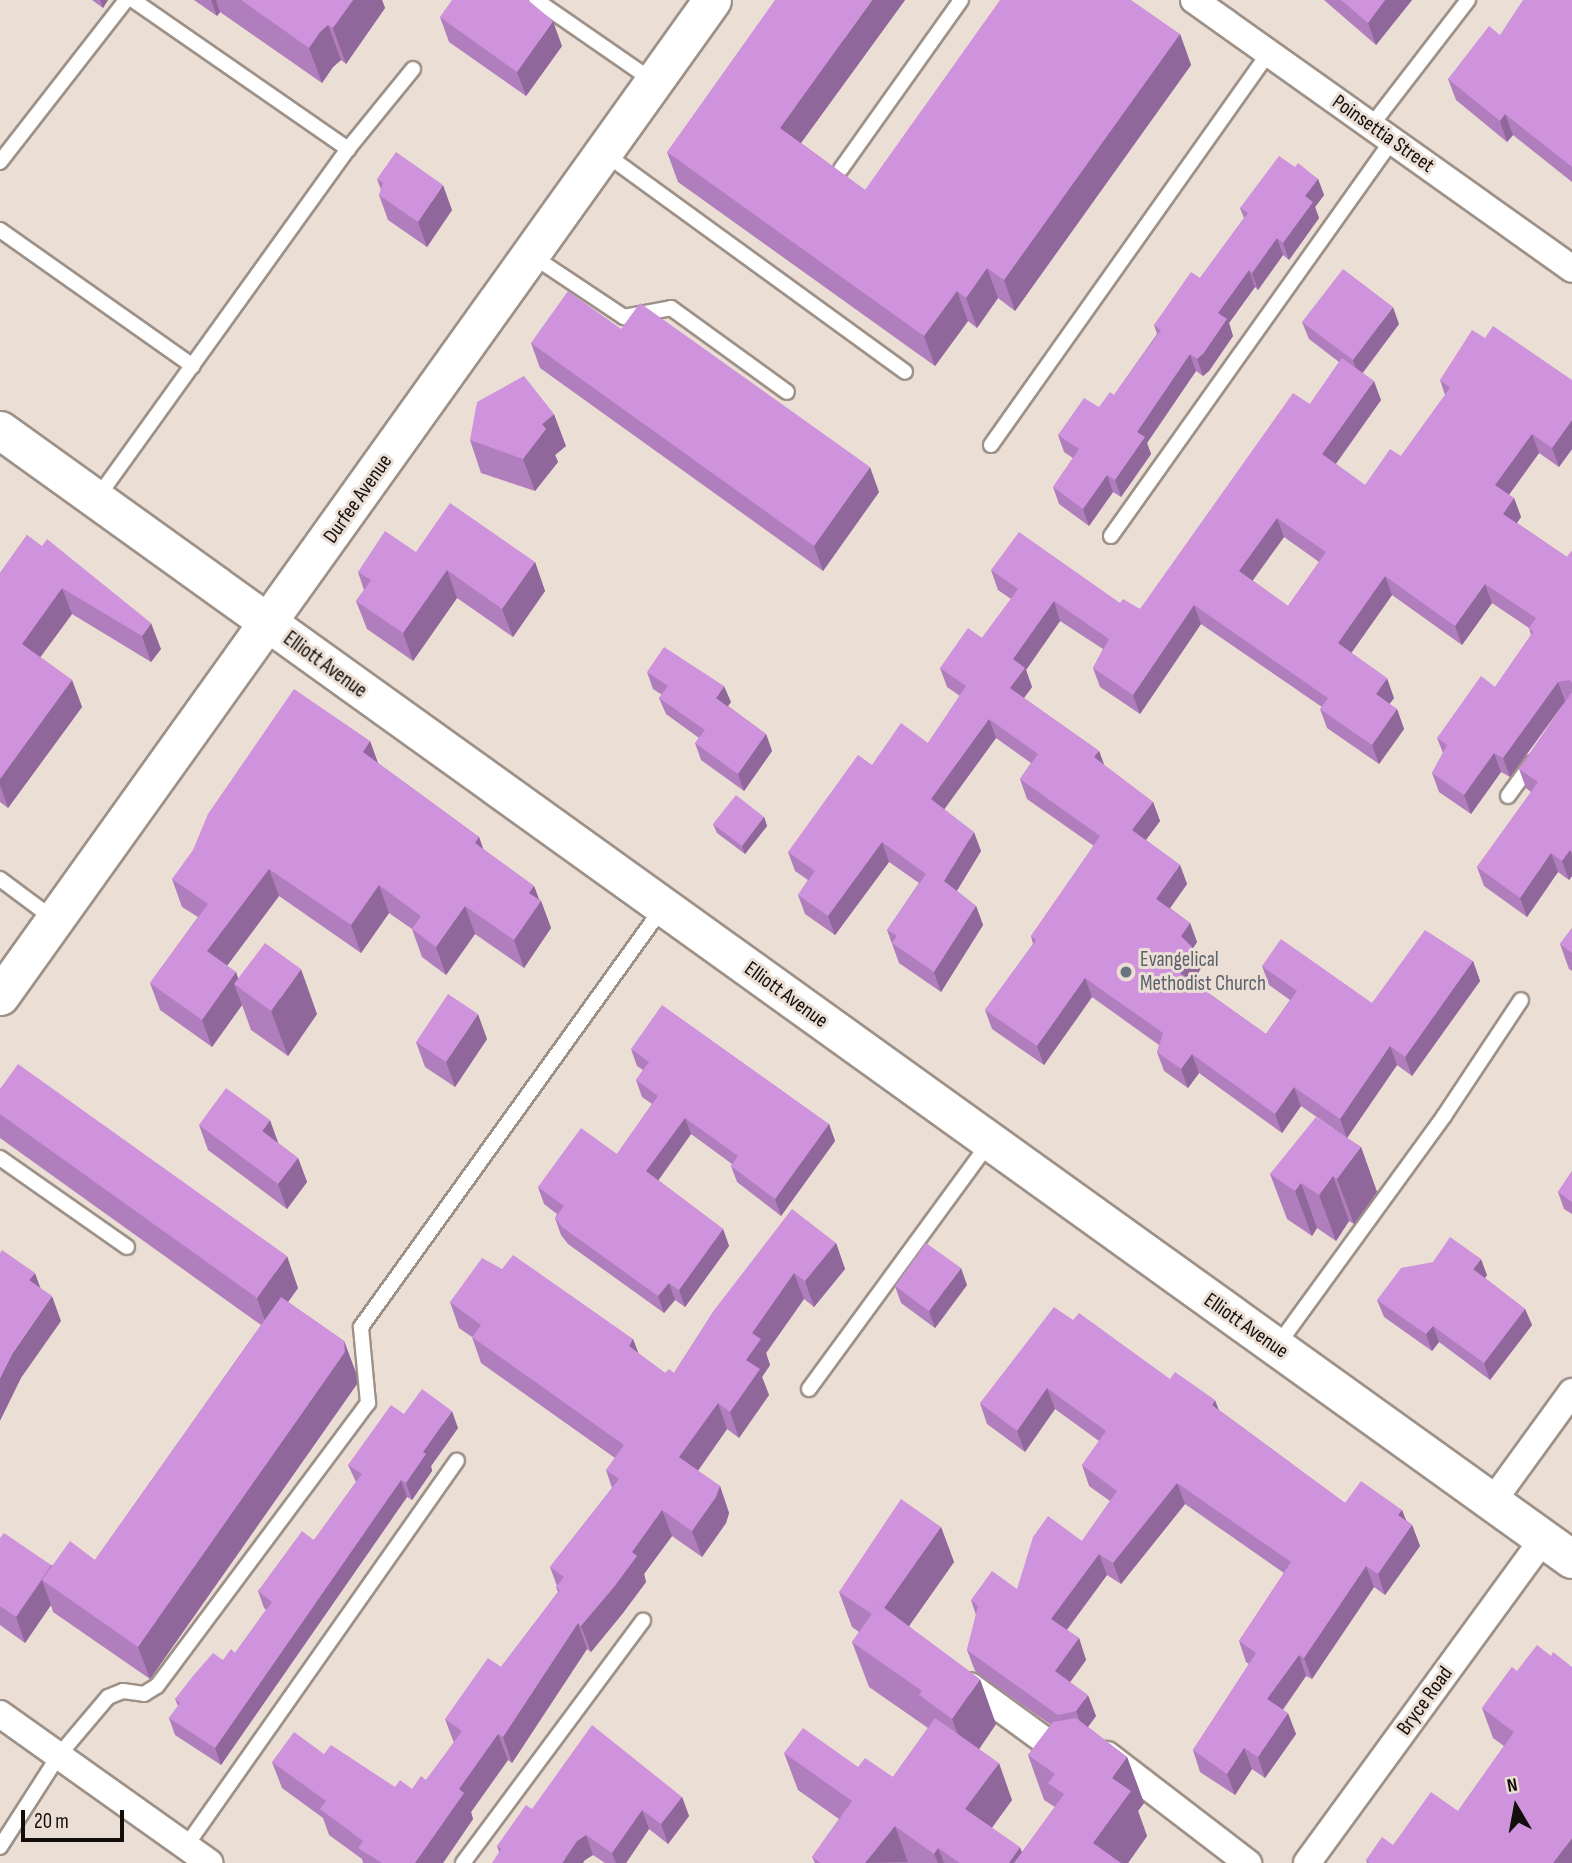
<!DOCTYPE html>
<html>
<head>
<meta charset="utf-8">
<style>
	body { margin:0 }
	#map { position:relative; width:1572px; height:1863px; overflow:hidden; background:#ebded4; font-family:"Sofia Sans Condensed",sans-serif }
	div>[style] { position:absolute }
	.roads { filter:drop-shadow(2px 0 #9e9188) drop-shadow(-2px 0 #9e9188) drop-shadow(0 2px #9e9188) drop-shadow(0 -2px #9e9188) }
	.lane>* { height:14px; margin:-7px; padding:0 7px; transform-origin:7px; border-radius:7px; background:#fff }
	.street>* { height:26px; margin:-13px; padding:0 13px; transform-origin:13px; border-radius:13px; background:#fff }
	.secondary>* { height:37px; margin:-18.5px; padding:0 18.5px; transform-origin:18.5px; border-radius:18.5px; background:#fff }
	.wall>* { inset:0; background:#b17ebd }
	.shaded-wall>* { inset:0; background:#90679a }
	.building>* { inset:0; background:#ce93dc }
	.dots>* { width:19px; height:19px; translate:-50% -50%; box-sizing:border-box; border:4px solid #ebded4; border-radius:50% }
	span { translate:-50% -50%; white-space:nowrap; text-align:center; line-height:1.15; -webkit-text-stroke:6px #ebded4; paint-order:stroke }
	.street-label { font-size:21px; color:#130e0b }
	.worship-label { font-size:21px; color:#5b616d }
	.left { translate:0 -50%; text-align:left }
	.north { position:absolute; left:1481px; top:1772px; width:70px; height:70px; -webkit-text-stroke:5px #ebded4; paint-order:stroke; rotate:350deg; font-size:19px; font-weight:700; line-height:28px; text-align:center; color:#130e0b }
	.north::after { content:''; display:block; margin:auto; width:24px; height:32px; background:#130e0b; clip-path:polygon(50% 0,100% 100%,50% 72%,0 100%) }
	.scale { position:absolute; left:21px; top:1810px; width:103px; height:32px; box-sizing:border-box; border:4px solid #130e0b; border-top:0; padding-left:9px; font-size:21px; line-height:24px; white-space:nowrap; color:#130e0b; -webkit-text-stroke:5px #ebded4; paint-order:stroke }
</style>
</head>
<body>
<div id="map">
	<div class="roads">
		<div class="lane">
			<div style="left:133px;top:0;width:262px;rotate:34.7deg"></div>
			<div style="left:536px;top:0;width:142px;rotate:34.7deg"></div>
			<div style="left:1371px;top:126px;width:159px;rotate:-52.4deg"></div>
			<div style="left:604px;top:153px;width:372px;rotate:36deg"></div>
			<div style="left:0;top:162px;width:205px;rotate:-52.1deg"></div>
			<div style="left:841px;top:169px;width:207px;rotate:-54.6deg"></div>
			<div style="left:0;top:230px;width:236px;rotate:35.2deg"></div>
			<div style="left:531px;top:255px;width:112px;rotate:33.7deg"></div>
			<div style="left:624px;top:317px;width:48px;rotate:-10.8deg"></div>
			<div style="left:671px;top:308px;width:143px;rotate:35.9deg"></div>
			<div style="left:991px;top:445px;width:481px;rotate:-54.7deg"></div>
			<div style="left:97px;top:498px;width:430px;rotate:-54.3deg"></div>
			<div style="left:348px;top:149px;width:103px;rotate:-50.9deg"></div>
			<div style="left:1111px;top:536px;width:485px;rotate:-54.6deg"></div>
			<div style="left:1508px;top:796px;width:41px;rotate:-54deg"></div>
			<div style="left:0;top:879px;width:69px;rotate:36.7deg"></div>
			<div style="left:0;top:1158px;width:155px;rotate:35deg"></div>
			<div style="left:1277px;top:1346px;width:284px;rotate:-54deg"></div>
			<div style="left:1444px;top:1116px;width:139px;rotate:-56.4deg"></div>
			<div style="left:809px;top:1389px;width:305px;rotate:-53.8deg"></div>
			<div style="left:186px;top:1846px;width:471px;rotate:-54.9deg"></div>
			<div style="left:0;top:1847px;width:109px;rotate:-57.3deg"></div>
			<div style="left:59px;top:1755px;width:76px;rotate:-49.8deg"></div>
			<div style="left:108px;top:1697px;width:16px;rotate:-22deg"></div>
			<div style="left:123px;top:1691px;width:21px;rotate:8deg"></div>
			<div style="left:144px;top:1694px;width:15px;rotate:-32deg"></div>
			<div style="left:157px;top:1686px;width:353px;rotate:-53.3deg"></div>
			<div style="left:368px;top:1403px;width:76px;rotate:-95.3deg"></div>
			<div style="left:361px;top:1327px;width:517px;rotate:-54.28deg"></div>
			<div style="left:463px;top:1863px;width:302px;rotate:-53.4deg"></div>
		</div>
		<div class="street">
			<div style="left:1194px;top:0;width:464px;rotate:35.4deg"></div>
			<div style="left:1492px;top:1502px;width:136px;rotate:-54deg"></div>
			<div style="left:970px;top:1686px;width:114px;rotate:36.1deg"></div>
			<div style="left:1062px;top:1753px;width:10px;rotate:-11deg"></div>
			<div style="left:0;top:1714px;width:257px;rotate:35.4deg"></div>
			<div style="left:1107px;top:1755px;width:178px;rotate:37.5deg"></div>
			<div style="left:1307px;top:1863px;width:401px;rotate:-53.9deg"></div>
		</div>
		<div class="secondary">
			<div style="left:0;top:430px;width:1935px;rotate:35.69deg"></div>
			<div style="left:0;top:996px;width:1224px;rotate:-54.44deg"></div>
		</div>
	</div>
	<div class="wall">
		<div style="clip-path:polygon(92px 0,108px 0,103px 8px)"></div>
		<div style="clip-path:polygon(194px 0,382px 0,385px 8px,346px 64px,341px 60px,333px 67px,322px 83px,220px 12px,217px 16px)"></div>
		<div style="clip-path:polygon(905px 0,801px 143px,865px 190px,1180px 34px,1191px 65px,1015px 311px,998px 298px,977px 328px,968px 321px,935px 366px,678px 182px,667px 152px)"></div>
		<div style="clip-path:polygon(1324px 0,1412px 0,1376px 45px)"></div>
		<div style="clip-path:polygon(1572px 0,1572px 182px,1513px 135px,1507px 142px,1456px 100px,1448px 79px,1500px 35px)"></div>
		<div style="clip-path:polygon(440px 17px,562px 46px,526px 96px,449px 42px)"></div>
		<div style="clip-path:polygon(1295px 167px,1318px 179px,1324px 195px,1315px 207px,1319px 218px,1289px 260px,1283px 255px,1258px 290px,1255px 287px,1229px 323px,1233px 336px,1209px 371px,1203px 376px,1196px 371px,1147px 443px,1151px 454px,1121px 497px,1113px 492px,1089px 526px,1059px 504px,1053px 487px,1073px 458px,1064px 452px,1058px 435px,1099px 407px,1114px 395px,1157px 334px,1154px 325px,1200px 278px,1244px 218px,1240px 208px)"></div>
		<div style="clip-path:polygon(377px 179px,452px 210px,427px 247px,388px 220px,379px 195px,381px 190px)"></div>
		<div style="clip-path:polygon(evenodd,1302px 322px,1399px 324px,1363px 373px,1381px 400px,1336px 464px,1365px 485px,1401px 456px,1445px 395px,1440px 380px,1485px 338px,1572px 380px,1572px 449px,1559px 467px,1539px 453px,1509px 495px,1514px 498px,1521px 517px,1517px 523px,1567px 557px,1572px 552px,1572px 876px,1569px 880px,1558px 872px,1527px 917px,1484px 886px,1477px 867px,1531px 792px,1526px 788px,1519px 769px,1566px 701px,1510px 777px,1501px 772px,1471px 814px,1439px 792px,1432px 773px,1443px 753px,1437px 738px,1495px 687px,1531px 635px,1529px 628px,1492px 603px,1462px 645px,1392px 595px,1351px 653px,1394px 698px,1389px 704px,1397px 709px,1404px 729px,1379px 764px,1327px 728px,1320px 709px,1322px 707px,1201px 624px,1140px 714px,1100px 687px,1093px 668px,1103px 649px,1060px 621px,1026px 670px,1032px 687px,1024px 698px,1099px 751px,1104px 765px,1153px 802px,1160px 821px,1146px 840px,1180px 865px,1187px 884px,1170px 908px,1190px 923px,1197px 942px,1193px 948px,1201px 968px,1193px 982px,1266px 1034px,1290px 1000px,1269px 985px,1262px 966px,1372px 1003px,1473px 961px,1480px 981px,1412px 1076px,1397px 1065px,1347px 1138px,1361px 1147px,1377px 1192px,1354px 1224px,1349px 1221px,1336px 1241px,1317px 1228px,1312px 1236px,1287px 1219px,1270px 1174px,1334px 1129px,1301px 1106px,1282px 1133px,1199px 1073px,1188px 1088px,1164px 1071px,1157px 1052px,1159px 1045px,1092px 997px,1044px 1065px,992px 1029px,985px 1010px,1033px 944px,1031px 936px,1094px 846px,1027px 799px,1020px 779px,1031px 763px,996px 738px,944px 809px,981px 851px,957px 891px,976px 906px,983px 925px,941px 992px,899px 963px,887px 930px,919px 883px,889px 862px,835px 935px,805px 914px,798px 895px,808px 880px,795px 871px,788px 852px,872px 765px,928px 743px,960px 696px,947px 687px,940px 668px,982px 638px,1011px 599px,998px 590px,991px 570px,1120px 603px,1140px 609px,1310px 404px,1339px 362px,1309px 339px,1302px 322px,1284px 537px,1319px 562px,1288px 606px,1252px 580px,1284px 537px)"></div>
		<div style="clip-path:polygon(621px 329px,879px 492px,823px 571px,540px 368px,531px 343px)"></div>
		<div style="clip-path:polygon(470px 440px,566px 446px,555px 455px,558px 462px,535px 491px,481px 473px)"></div>
		<div style="clip-path:polygon(27px 535px,161px 649px,151px 662px,72px 614px,40px 657px,72px 680px,82px 707px,8px 808px,0 802px,0 573px)"></div>
		<div style="clip-path:polygon(416px 552px,535px 562px,545px 591px,513px 637px,457px 598px,413px 661px,367px 629px,356px 601px,364px 590px,358px 572px)"></div>
		<div style="clip-path:polygon(647px 672px,731px 702px,728px 706px,766px 734px,772px 751px,744px 791px,701px 760px,695px 743px,699px 738px,666px 714px,659px 698px,662px 695px,653px 689px)"></div>
		<div style="clip-path:polygon(370px 741px,378px 763px,479px 837px,483px 849px,534px 886px,539px 899px,541px 901px,551px 928px,524px 968px,475px 934px,446px 975px,422px 957px,412px 929px,389px 913px,361px 953px,279px 896px,227px 966px,236px 972px,238px 979px,317px 1014px,288px 1056px,251px 1030px,242px 1005px,212px 1047px,160px 1010px,150px 983px,198px 917px,182px 907px,172px 879px)"></div>
		<div style="clip-path:polygon(764px 817px,767px 826px,745px 854px,717px 833px,713px 824px)"></div>
		<div style="clip-path:polygon(1572px 928px,1572px 971px,1569px 969px,1560px 944px)"></div>
		<div style="clip-path:polygon(487px 1039px,455px 1087px,425px 1067px,416px 1042px)"></div>
		<div style="clip-path:polygon(631px 1049px,829px 1124px,835px 1141px,781px 1216px,737px 1182px,731px 1166px,732px 1164px,691px 1134px,658px 1180px,723px 1229px,729px 1246px,685px 1307px,675px 1300px,664px 1313px,568px 1244px,561px 1235px,555px 1218px,557px 1214px,544px 1204px,538px 1187px,617px 1154px,652px 1104px,642px 1097px,636px 1080px,643px 1070px,637px 1066px)"></div>
		<div style="clip-path:polygon(0 1089px,298px 1288px,288px 1302px,344px 1341px,356px 1373px,357px 1384px,150px 1679px,53px 1612px,51px 1605px,25px 1643px,0 1625px,0 1538px,51px 1565px,95px 1560px,261px 1325px,0 1138px)"></div>
		<div style="clip-path:polygon(199px 1125px,278px 1143px,298px 1158px,307px 1182px,287px 1209px,208px 1150px)"></div>
		<div style="clip-path:polygon(1572px 1171px,1572px 1214px,1564px 1209px,1558px 1192px)"></div>
		<div style="clip-path:polygon(836px 1243px,845px 1269px,814px 1307px,804px 1299px,766px 1353px,770px 1365px,762px 1377px,769px 1395px,739px 1438px,727px 1429px,698px 1471px,720px 1486px,729px 1513px,726px 1523px,702px 1557px,672px 1536px,644px 1574px,646px 1582px,623px 1613px,591px 1652px,587px 1649px,512px 1763px,508px 1760px,471px 1812px,473px 1819px,443px 1863px,363px 1863px,362px 1859px,329px 1835px,323px 1818px,282px 1788px,272px 1762px,324px 1754px,395px 1787px,412px 1789px,426px 1780px,454px 1743px,445px 1719px,501px 1667px,558px 1592px,556px 1587px,557px 1586px,550px 1567px,612px 1488px,606px 1470px,615px 1458px,481px 1363px,472px 1337px,459px 1328px,450px 1302px,633px 1339px,638px 1353px,665px 1373px,674px 1373px,715px 1309px)"></div>
		<div style="clip-path:polygon(1487px 1275px,1485px 1278px,1525px 1309px,1532px 1325px,1490px 1380px,1439px 1342px,1432px 1351px,1384px 1317px,1377px 1300px)"></div>
		<div style="clip-path:polygon(967px 1285px,935px 1328px,901px 1303px,895px 1286px)"></div>
		<div style="clip-path:polygon(1073px 1320px,1219px 1410px,1345px 1503px,1402px 1510px,1406px 1520px,1412px 1525px,1420px 1546px,1385px 1595px,1374px 1587px,1312px 1679px,1306px 1676px,1283px 1710px,1296px 1734px,1265px 1778px,1252px 1769px,1235px 1795px,1200px 1772px,1193px 1750px,1249px 1664px,1246px 1662px,1239px 1641px,1284px 1573px,1185px 1504px,1121px 1584px,1107px 1575px,1067px 1630px,1079px 1638px,1086px 1660px,1070px 1682px,1096px 1716px,1088px 1727px,1127px 1757px,1144px 1803px,1138px 1811px,1147px 1836px,1128px 1863px,815px 1863px,812px 1857px,839px 1819px,798px 1790px,784px 1753px,858px 1767px,893px 1777px,928px 1728px,869px 1687px,852px 1642px,859px 1632px,852px 1627px,839px 1592px,941px 1527px,954px 1562px,909px 1626px,996px 1724px,979px 1749px,1012px 1800px,992px 1828px,1022px 1852px,1055px 1807px,1044px 1800px,1028px 1755px,1051px 1725px,975px 1671px,967px 1650px,976px 1615px,971px 1600px,1017px 1589px,1082px 1541px,1110px 1501px,1089px 1486px,1082px 1465px,1099px 1441px,1055px 1409px,1025px 1452px,987px 1424px,980px 1403px)"></div>
		<div style="clip-path:polygon(404px 1414px,458px 1428px,431px 1466px,432px 1471px,412px 1500px,407px 1497px,221px 1765px,175px 1735px,169px 1718px,178px 1706px,175px 1699px,223px 1660px,235px 1653px,266px 1610px,264px 1608px,258px 1591px,314px 1540px,356px 1482px,348px 1465px)"></div>
		<div style="clip-path:polygon(1512px 1667px,1572px 1863px,1367px 1863px,1366px 1860px,1393px 1845px,1458px 1811px,1504px 1746px,1493px 1738px,1482px 1708px)"></div>
		<div style="clip-path:polygon(682px 1797px,689px 1816px,668px 1844px,649px 1829px,626px 1863px,605px 1863px,593px 1855px,585px 1860px,499px 1852px,497px 1846px,532px 1809px)"></div>
	</div>
	<div class="shaded-wall">
		<div style="clip-path:polygon(100px 0,108px 0,103px 8px)"></div>
		<div style="clip-path:polygon(211px 0,216px 0,220px 12px,217px 16px)"></div>
		<div style="clip-path:polygon(353px 0,382px 0,385px 8px,346px 64px,333px 28px)"></div>
		<div style="clip-path:polygon(872px 0,905px 0,790px 158px,780px 128px)"></div>
		<div style="clip-path:polygon(1385px 0,1412px 0,1376px 45px,1368px 23px)"></div>
		<div style="clip-path:polygon(553px 21px,562px 46px,526px 96px,517px 72px)"></div>
		<div style="clip-path:polygon(328px 25px,341px 60px,333px 67px,322px 83px,309px 48px,320px 32px)"></div>
		<div style="clip-path:polygon(1180px 34px,1191px 65px,1015px 311px,1004px 280px)"></div>
		<div style="clip-path:polygon(1505px 114px,1513px 135px,1507px 142px,1500px 121px)"></div>
		<div style="clip-path:polygon(1318px 179px,1324px 195px,1315px 207px,1319px 218px,1289px 260px,1283px 243px,1305px 196px)"></div>
		<div style="clip-path:polygon(443px 185px,452px 210px,427px 247px,418px 222px)"></div>
		<div style="clip-path:polygon(1277px 238px,1283px 255px,1258px 290px,1252px 273px)"></div>
		<div style="clip-path:polygon(987px 268px,998px 298px,977px 328px,966px 298px)"></div>
		<div style="clip-path:polygon(1249px 270px,1255px 287px,1229px 323px,1233px 336px,1209px 371px,1203px 376px,1197px 359px,1218px 313px)"></div>
		<div style="clip-path:polygon(957px 291px,968px 321px,935px 366px,924px 336px)"></div>
		<div style="clip-path:polygon(1393px 307px,1399px 324px,1359px 377px,1353px 360px)"></div>
		<div style="clip-path:polygon(1190px 354px,1196px 371px,1147px 443px,1151px 454px,1121px 497px,1115px 480px,1137px 432px)"></div>
		<div style="clip-path:polygon(1374px 381px,1381px 400px,1329px 473px,1322px 454px)"></div>
		<div style="clip-path:polygon(554px 414px,566px 446px,555px 455px,558px 462px,535px 491px,523px 459px,542px 424px)"></div>
		<div style="clip-path:polygon(1572px 420px,1572px 449px,1559px 467px,1552px 448px)"></div>
		<div style="clip-path:polygon(1532px 434px,1539px 453px,1502px 504px,1495px 485px)"></div>
		<div style="clip-path:polygon(870px 467px,879px 492px,823px 571px,814px 546px)"></div>
		<div style="clip-path:polygon(1107px 475px,1113px 492px,1089px 526px,1083px 509px)"></div>
		<div style="clip-path:polygon(1514px 498px,1521px 517px,1510px 533px,1503px 514px)"></div>
		<div style="clip-path:polygon(1277px 518px,1284px 537px,1246px 590px,1239px 571px)"></div>
		<div style="clip-path:polygon(535px 562px,545px 591px,513px 637px,502px 609px)"></div>
		<div style="clip-path:polygon(447px 570px,457px 598px,413px 661px,403px 633px)"></div>
		<div style="clip-path:polygon(1385px 576px,1392px 595px,1345px 662px,1338px 643px)"></div>
		<div style="clip-path:polygon(1485px 584px,1492px 603px,1462px 645px,1455px 626px)"></div>
		<div style="clip-path:polygon(62px 588px,72px 614px,31px 670px,22px 644px)"></div>
		<div style="clip-path:polygon(1054px 601px,1060px 621px,1026px 670px,1032px 687px,1017px 707px,1010px 688px,1013px 659px)"></div>
		<div style="clip-path:polygon(1194px 605px,1201px 624px,1140px 714px,1133px 695px)"></div>
		<div style="clip-path:polygon(151px 623px,161px 649px,151px 662px,142px 636px)"></div>
		<div style="clip-path:polygon(1387px 678px,1394px 698px,1383px 713px,1376px 694px)"></div>
		<div style="clip-path:polygon(72px 680px,82px 707px,8px 808px,0 785px,0 779px)"></div>
		<div style="clip-path:polygon(1558px 682px,1565px 701px,1510px 777px,1503px 758px)"></div>
		<div style="clip-path:polygon(724px 686px,731px 702px,722px 714px,716px 698px)"></div>
		<div style="clip-path:polygon(1397px 709px,1404px 729px,1379px 764px,1372px 745px)"></div>
		<div style="clip-path:polygon(989px 719px,996px 738px,938px 818px,931px 799px)"></div>
		<div style="clip-path:polygon(766px 734px,772px 751px,744px 791px,738px 774px)"></div>
		<div style="clip-path:polygon(370px 741px,380px 769px,363px 752px)"></div>
		<div style="clip-path:polygon(1099px 751px,1106px 770px,1094px 757px)"></div>
		<div style="clip-path:polygon(1494px 753px,1501px 772px,1471px 814px,1464px 795px)"></div>
		<div style="clip-path:polygon(1153px 802px,1160px 821px,1139px 849px,1132px 830px)"></div>
		<div style="clip-path:polygon(764px 817px,767px 826px,745px 854px,742px 846px)"></div>
		<div style="clip-path:polygon(974px 832px,981px 851px,951px 900px,944px 881px)"></div>
		<div style="clip-path:polygon(479px 837px,489px 865px,475px 843px)"></div>
		<div style="clip-path:polygon(882px 842px,889px 862px,835px 935px,828px 916px)"></div>
		<div style="clip-path:polygon(1570px 850px,1572px 856px,1572px 876px,1569px 880px,1562px 861px)"></div>
		<div style="clip-path:polygon(1551px 853px,1558px 872px,1527px 917px,1520px 898px)"></div>
		<div style="clip-path:polygon(1180px 865px,1187px 884px,1163px 918px,1156px 899px)"></div>
		<div style="clip-path:polygon(269px 869px,279px 896px,217px 979px,207px 951px)"></div>
		<div style="clip-path:polygon(379px 885px,389px 913px,361px 953px,351px 925px)"></div>
		<div style="clip-path:polygon(534px 886px,540px 902px,541px 901px,551px 928px,524px 968px,514px 940px,529px 893px)"></div>
		<div style="clip-path:polygon(465px 906px,475px 934px,446px 975px,436px 947px)"></div>
		<div style="clip-path:polygon(976px 906px,983px 925px,941px 992px,934px 972px)"></div>
		<div style="clip-path:polygon(1190px 923px,1197px 942px,1188px 956px,1181px 936px)"></div>
		<div style="clip-path:polygon(1194px 949px,1201px 968px,1187px 992px,1180px 973px)"></div>
		<div style="clip-path:polygon(1473px 961px,1480px 981px,1412px 1076px,1405px 1057px)"></div>
		<div style="clip-path:polygon(301px 969px,317px 1014px,288px 1056px,271px 1011px)"></div>
		<div style="clip-path:polygon(236px 972px,242px 990px,234px 984px,242px 1005px,212px 1047px,202px 1020px)"></div>
		<div style="clip-path:polygon(1085px 978px,1092px 997px,1044px 1065px,1037px 1046px)"></div>
		<div style="clip-path:polygon(478px 1014px,487px 1039px,455px 1087px,446px 1062px)"></div>
		<div style="clip-path:polygon(1390px 1046px,1397px 1065px,1347px 1138px,1340px 1119px)"></div>
		<div style="clip-path:polygon(1192px 1054px,1199px 1073px,1188px 1088px,1181px 1069px)"></div>
		<div style="clip-path:polygon(1294px 1087px,1301px 1106px,1282px 1133px,1275px 1114px)"></div>
		<div style="clip-path:polygon(685px 1118px,691px 1134px,653px 1188px,646px 1171px)"></div>
		<div style="clip-path:polygon(270px 1120px,279px 1145px,262px 1131px)"></div>
		<div style="clip-path:polygon(829px 1124px,835px 1141px,781px 1216px,775px 1199px)"></div>
		<div style="clip-path:polygon(1361px 1147px,1377px 1192px,1354px 1224px,1337px 1179px)"></div>
		<div style="clip-path:polygon(298px 1158px,307px 1182px,287px 1209px,278px 1184px)"></div>
		<div style="clip-path:polygon(1333px 1176px,1349px 1221px,1336px 1241px,1319px 1195px)"></div>
		<div style="clip-path:polygon(1301px 1183px,1317px 1228px,1312px 1236px,1295px 1191px)"></div>
		<div style="clip-path:polygon(723px 1229px,729px 1246px,685px 1307px,679px 1290px)"></div>
		<div style="clip-path:polygon(836px 1243px,845px 1269px,814px 1307px,805px 1281px)"></div>
		<div style="clip-path:polygon(287px 1256px,298px 1288px,268px 1330px,257px 1298px)"></div>
		<div style="clip-path:polygon(1481px 1259px,1487px 1275px,1479px 1286px,1473px 1269px)"></div>
		<div style="clip-path:polygon(961px 1268px,967px 1285px,935px 1328px,929px 1311px)"></div>
		<div style="clip-path:polygon(35px 1273px,44px 1298px,29px 1280px)"></div>
		<div style="clip-path:polygon(794px 1273px,804px 1299px,766px 1353px,770px 1365px,762px 1377px,769px 1395px,739px 1438px,730px 1412px,746px 1360px,752px 1333px)"></div>
		<div style="clip-path:polygon(669px 1283px,675px 1300px,664px 1313px,658px 1296px)"></div>
		<div style="clip-path:polygon(52px 1296px,61px 1321px,21px 1378px,0 1421px,0 1378px,12px 1354px)"></div>
		<div style="clip-path:polygon(1525px 1309px,1532px 1325px,1490px 1380px,1484px 1363px)"></div>
		<div style="clip-path:polygon(1433px 1326px,1439px 1342px,1432px 1351px,1426px 1334px)"></div>
		<div style="clip-path:polygon(633px 1339px,643px 1365px,629px 1346px)"></div>
		<div style="clip-path:polygon(344px 1341px,356px 1373px,357px 1384px,150px 1679px,138px 1647px)"></div>
		<div style="clip-path:polygon(1047px 1388px,1055px 1409px,1025px 1452px,1017px 1431px)"></div>
		<div style="clip-path:polygon(1215px 1400px,1223px 1421px,1212px 1405px)"></div>
		<div style="clip-path:polygon(718px 1403px,727px 1429px,689px 1483px,679px 1457px)"></div>
		<div style="clip-path:polygon(452px 1411px,458px 1428px,431px 1466px,432px 1471px,412px 1500px,406px 1483px,423px 1452px)"></div>
		<div style="clip-path:polygon(401px 1480px,407px 1497px,221px 1765px,215px 1748px)"></div>
		<div style="clip-path:polygon(1177px 1483px,1185px 1504px,1121px 1584px,1113px 1563px)"></div>
		<div style="clip-path:polygon(720px 1486px,729px 1513px,726px 1523px,702px 1557px,692px 1531px)"></div>
		<div style="clip-path:polygon(662px 1510px,672px 1536px,644px 1574px,646px 1582px,623px 1613px,591px 1652px,581px 1626px,632px 1552px)"></div>
		<div style="clip-path:polygon(1402px 1510px,1409px 1529px,1412px 1525px,1420px 1546px,1385px 1595px,1378px 1574px,1398px 1515px)"></div>
		<div style="clip-path:polygon(941px 1527px,954px 1562px,890px 1653px,877px 1618px)"></div>
		<div style="clip-path:polygon(1099px 1554px,1107px 1575px,1059px 1640px,1051px 1619px)"></div>
		<div style="clip-path:polygon(1366px 1566px,1374px 1587px,1312px 1679px,1304px 1658px)"></div>
		<div style="clip-path:polygon(42px 1580px,51px 1605px,25px 1643px,16px 1617px)"></div>
		<div style="clip-path:polygon(578px 1623px,587px 1649px,512px 1763px,503px 1737px)"></div>
		<div style="clip-path:polygon(1079px 1638px,1086px 1660px,1063px 1692px,1055px 1671px)"></div>
		<div style="clip-path:polygon(1299px 1655px,1306px 1676px,1275px 1720px,1267px 1699px)"></div>
		<div style="clip-path:polygon(980px 1679px,996px 1724px,969px 1764px,952px 1719px)"></div>
		<div style="clip-path:polygon(1088px 1695px,1096px 1716px,1084px 1732px,1076px 1711px)"></div>
		<div style="clip-path:polygon(1288px 1713px,1296px 1734px,1265px 1778px,1258px 1757px)"></div>
		<div style="clip-path:polygon(498px 1734px,508px 1760px,471px 1812px,473px 1819px,443px 1863px,415px 1863px,459px 1789px)"></div>
		<div style="clip-path:polygon(1244px 1748px,1252px 1769px,1235px 1795px,1227px 1774px)"></div>
		<div style="clip-path:polygon(1127px 1757px,1144px 1803px,1138px 1811px,1147px 1836px,1128px 1863px,1101px 1863px,1093px 1843px,1112px 1778px)"></div>
		<div style="clip-path:polygon(999px 1763px,1012px 1800px,978px 1846px,965px 1809px)"></div>
		<div style="clip-path:polygon(682px 1797px,689px 1816px,668px 1844px,661px 1824px)"></div>
		<div style="clip-path:polygon(642px 1810px,649px 1829px,626px 1863px,616px 1863px,612px 1853px)"></div>
		<div style="clip-path:polygon(895px 1826px,908px 1862px,865px 1863px)"></div>
		<div style="clip-path:polygon(586px 1835px,593px 1855px,585px 1860px,583px 1863px,562px 1863px,577px 1841px)"></div>
		<div style="clip-path:polygon(1572px 1838px,1572px 1863px,1553px 1863px)"></div>
		<div style="clip-path:polygon(1020px 1847px,1026px 1863px,1009px 1863px)"></div>
		<div style="clip-path:polygon(938px 1848px,944px 1863px,938px 1863px,934px 1854px)"></div>
	</div>
	<div class="building">
		<div style="clip-path:polygon(241px 0,353px 0,333px 28px,328px 25px,320px 32px,309px 48px)"></div>
		<div style="clip-path:polygon(452px 0,528px 0,553px 21px,517px 72px,440px 17px)"></div>
		<div style="clip-path:polygon(775px 0,872px 0,780px 128px,865px 190px,1000px 0,1131px 0,1180px 34px,1004px 280px,987px 268px,966px 298px,957px 291px,924px 336px,667px 152px)"></div>
		<div style="clip-path:polygon(1341px 0,1385px 0,1368px 23px)"></div>
		<div style="clip-path:polygon(1523px 0,1572px 0,1572px 167px,1505px 114px,1500px 121px,1448px 79px,1489px 26px,1500px 35px)"></div>
		<div style="clip-path:polygon(396px 152px,443px 185px,418px 222px,379px 195px,383px 183px,377px 179px)"></div>
		<div style="clip-path:polygon(1279px 156px,1295px 167px,1298px 163px,1318px 179px,1305px 196px,1313px 202px,1283px 243px,1277px 238px,1252px 273px,1249px 270px,1218px 313px,1227px 319px,1203px 354px,1197px 359px,1190px 354px,1137px 432px,1145px 437px,1115px 480px,1107px 475px,1083px 509px,1053px 487px,1079px 449px,1058px 435px,1084px 398px,1099px 407px,1110px 392px,1114px 395px,1161px 330px,1154px 325px,1191px 272px,1200px 278px,1248px 213px,1240px 208px)"></div>
		<div style="clip-path:polygon(1343px 269px,1393px 307px,1353px 360px,1302px 322px)"></div>
		<div style="clip-path:polygon(568px 291px,621px 329px,640px 303px,870px 467px,814px 546px,531px 343px)"></div>
		<div style="clip-path:polygon(evenodd,1493px 326px,1572px 380px,1572px 420px,1552px 448px,1532px 434px,1495px 485px,1514px 498px,1503px 514px,1567px 557px,1571px 551px,1572px 552px,1572px 683px,1570px 680px,1558px 682px,1503px 758px,1494px 753px,1464px 795px,1432px 773px,1447px 745px,1437px 738px,1481px 676px,1495px 687px,1533px 632px,1529px 628px,1536px 618px,1485px 584px,1455px 626px,1385px 576px,1338px 643px,1387px 678px,1376px 694px,1397px 709px,1372px 745px,1320px 709px,1328px 698px,1194px 605px,1133px 695px,1093px 668px,1109px 639px,1054px 601px,1013px 659px,1025px 668px,1010px 688px,1099px 751px,1094px 757px,1153px 802px,1132px 830px,1180px 865px,1156px 899px,1190px 923px,1181px 936px,1194px 949px,1180px 973px,1266px 1034px,1297px 991px,1262px 966px,1281px 939px,1372px 1003px,1425px 930px,1473px 961px,1405px 1057px,1390px 1046px,1340px 1119px,1294px 1087px,1275px 1114px,1192px 1054px,1181px 1069px,1157px 1052px,1163px 1033px,1085px 978px,1037px 1046px,985px 1010px,1036px 940px,1031px 936px,1100px 836px,1020px 779px,1038px 754px,989px 719px,931px 799px,974px 832px,944px 881px,976px 906px,934px 972px,892px 943px,897px 936px,887px 930px,926px 874px,882px 842px,828px 916px,798px 895px,815px 871px,788px 852px,858px 755px,872px 765px,901px 723px,928px 743px,966px 686px,940px 668px,968px 628px,982px 638px,1018px 589px,991px 570px,1019px 532px,1120px 603px,1123px 599px,1140px 609px,1293px 393px,1310px 404px,1342px 358px,1374px 381px,1322px 454px,1365px 485px,1390px 449px,1401px 456px,1450px 388px,1440px 380px,1472px 330px,1485px 338px,1493px 326px,1277px 518px,1326px 552px,1288px 606px,1239px 571px,1277px 518px)"></div>
		<div style="clip-path:polygon(524px 376px,554px 414px,542px 424px,546px 429px,523px 459px,470px 440px,477px 402px)"></div>
		<div style="clip-path:polygon(450px 503px,535px 562px,502px 609px,447px 570px,403px 633px,356px 601px,371px 580px,358px 572px,385px 531px,416px 552px)"></div>
		<div style="clip-path:polygon(27px 535px,42px 546px,47px 539px,151px 623px,142px 636px,62px 588px,22px 644px,72px 680px,0 779px,0 573px)"></div>
		<div style="clip-path:polygon(664px 647px,724px 686px,716px 698px,766px 734px,738px 774px,695px 743px,705px 730px,659px 698px,668px 686px,647px 672px)"></div>
		<div style="clip-path:polygon(294px 689px,370px 741px,363px 752px,479px 837px,475px 843px,534px 886px,529px 893px,541px 901px,514px 940px,465px 906px,436px 947px,412px 929px,421px 916px,379px 885px,351px 925px,269px 869px,207px 951px,236px 972px,202px 1020px,150px 983px,208px 904px,172px 879px,193px 850px,208px 814px)"></div>
		<div style="clip-path:polygon(1572px 692px,1572px 852px,1570px 850px,1562px 861px,1551px 853px,1520px 898px,1477px 867px,1538px 782px,1519px 769px)"></div>
		<div style="clip-path:polygon(736px 795px,764px 817px,742px 846px,713px 824px)"></div>
		<div style="clip-path:polygon(1572px 928px,1572px 953px,1560px 944px)"></div>
		<div style="clip-path:polygon(265px 943px,301px 969px,271px 1011px,234px 984px)"></div>
		<div style="clip-path:polygon(448px 994px,478px 1014px,446px 1062px,416px 1042px)"></div>
		<div style="clip-path:polygon(662px 1005px,829px 1124px,775px 1199px,731px 1166px,738px 1156px,685px 1118px,646px 1171px,723px 1229px,679px 1290px,669px 1283px,658px 1296px,562px 1227px,555px 1218px,564px 1206px,538px 1187px,581px 1128px,617px 1154px,658px 1096px,636px 1080px,649px 1062px,631px 1049px)"></div>
		<div style="clip-path:polygon(18px 1064px,287px 1256px,257px 1298px,0 1114px,0 1089px)"></div>
		<div style="clip-path:polygon(226px 1088px,270px 1120px,262px 1131px,298px 1158px,278px 1184px,199px 1125px)"></div>
		<div style="clip-path:polygon(1316px 1117px,1361px 1147px,1337px 1179px,1333px 1176px,1319px 1195px,1301px 1183px,1295px 1191px,1270px 1174px)"></div>
		<div style="clip-path:polygon(1572px 1171px,1572px 1202px,1558px 1192px)"></div>
		<div style="clip-path:polygon(792px 1209px,836px 1243px,805px 1281px,794px 1273px,752px 1333px,761px 1339px,746px 1360px,760px 1369px,730px 1412px,718px 1403px,679px 1457px,720px 1486px,716px 1497px,692px 1531px,662px 1510px,632px 1552px,637px 1556px,614px 1587px,581px 1626px,578px 1623px,503px 1737px,498px 1734px,459px 1789px,464px 1793px,415px 1863px,382px 1863px,358px 1848px,363px 1841px,320px 1809px,326px 1801px,272px 1762px,294px 1732px,324px 1754px,331px 1745px,395px 1787px,400px 1780px,412px 1789px,421px 1776px,426px 1780px,462px 1731px,445px 1719px,488px 1658px,501px 1667px,560px 1590px,556px 1587px,564px 1577px,550px 1567px,619px 1479px,606px 1470px,624px 1445px,472px 1337px,481px 1325px,450px 1302px,482px 1258px,502px 1269px,513px 1255px,633px 1339px,629px 1346px,665px 1373px,669px 1369px,674px 1373px,715px 1309px)"></div>
		<div style="clip-path:polygon(1450px 1237px,1481px 1259px,1473px 1269px,1525px 1309px,1484px 1363px,1433px 1326px,1426px 1334px,1377px 1300px,1401px 1268px,1433px 1262px)"></div>
		<div style="clip-path:polygon(926px 1243px,961px 1268px,929px 1311px,895px 1286px)"></div>
		<div style="clip-path:polygon(2px 1250px,35px 1273px,29px 1280px,52px 1296px,12px 1354px,0 1378px,0 1253px)"></div>
		<div style="clip-path:polygon(281px 1297px,344px 1341px,345px 1352px,138px 1647px,42px 1580px,70px 1541px,95px 1560px)"></div>
		<div style="clip-path:polygon(1054px 1307px,1073px 1320px,1079px 1313px,1170px 1379px,1175px 1372px,1215px 1400px,1212px 1405px,1345px 1503px,1361px 1481px,1402px 1510px,1398px 1515px,1412px 1525px,1378px 1574px,1366px 1566px,1304px 1658px,1299px 1655px,1267px 1699px,1288px 1713px,1258px 1757px,1244px 1748px,1227px 1774px,1193px 1750px,1256px 1653px,1239px 1641px,1291px 1562px,1177px 1483px,1113px 1563px,1099px 1554px,1051px 1619px,1079px 1638px,1055px 1671px,1088px 1695px,1076px 1711px,1058px 1715px,967px 1650px,978px 1606px,971px 1600px,992px 1571px,1017px 1589px,1033px 1537px,1048px 1516px,1082px 1541px,1117px 1491px,1082px 1465px,1106px 1431px,1047px 1388px,1017px 1431px,980px 1403px)"></div>
		<div style="clip-path:polygon(422px 1389px,452px 1411px,423px 1452px,426px 1454px,406px 1483px,401px 1480px,215px 1748px,169px 1718px,180px 1703px,175px 1699px,193px 1676px,213px 1653px,223px 1660px,231px 1649px,235px 1653px,272px 1602px,258px 1591px,302px 1531px,314px 1540px,362px 1474px,348px 1465px,391px 1405px,404px 1414px)"></div>
		<div style="clip-path:polygon(901px 1499px,941px 1527px,884px 1608px,879px 1604px,872px 1614px,839px 1592px)"></div>
		<div style="clip-path:polygon(4px 1533px,51px 1565px,16px 1617px,0 1606px,0 1538px)"></div>
		<div style="clip-path:polygon(879px 1604px,980px 1679px,952px 1719px,919px 1695px,922px 1691px,852px 1642px)"></div>
		<div style="clip-path:polygon(1537px 1645px,1551px 1656px,1553px 1652px,1572px 1667px,1572px 1838px,1553px 1863px,1370px 1863px,1366px 1860px,1382px 1837px,1393px 1845px,1431px 1792px,1458px 1811px,1514px 1732px,1482px 1708px,1512px 1667px,1517px 1671px)"></div>
		<div style="clip-path:polygon(935px 1718px,999px 1763px,965px 1809px,1020px 1847px,1009px 1863px,960px 1863px,938px 1848px,934px 1854px,895px 1826px,865px 1863px,821px 1863px,812px 1857px,852px 1801px,784px 1753px,803px 1728px,858px 1767px,865px 1758px,893px 1777px)"></div>
		<div style="clip-path:polygon(1076px 1718px,1127px 1757px,1112px 1778px,1131px 1791px,1093px 1843px,1121px 1863px,1014px 1863px,1064px 1794px,1048px 1783px,1055px 1774px,1028px 1755px,1053px 1722px)"></div>
		<div style="clip-path:polygon(592px 1725px,682px 1797px,661px 1824px,642px 1810px,612px 1853px,586px 1835px,577px 1841px,562px 1863px,492px 1863px,501px 1849px,497px 1846px,526px 1805px,532px 1809px)"></div>
	</div>
	<div class="dots">
		<div style="left:1126px;top:972px;background:#6b7280"></div>
	</div>
	<div class="street-label">
		<span style="left:1383px;top:134px;rotate:35deg">Poinsettia Street</span>
		<span style="left:358px;top:499px;rotate:-55deg">Durfee Avenue</span>
		<span style="left:325px;top:665px;rotate:36deg">Elliott Avenue</span>
		<span style="left:786px;top:995px;rotate:36deg">Elliott Avenue</span>
		<span style="left:1246px;top:1326px;rotate:35deg">Elliott Avenue</span>
		<span style="left:1425px;top:1701px;rotate:-54deg">Bryce Road</span>
	</div>
	<div class="worship-label">
		<span class="left" style="left:1140px;top:972px">Evangelical<br>Methodist Church</span>
	</div>
	<div class="north">N</div>
	<div class="scale">20 m</div>
</div>
</body>
</html>
